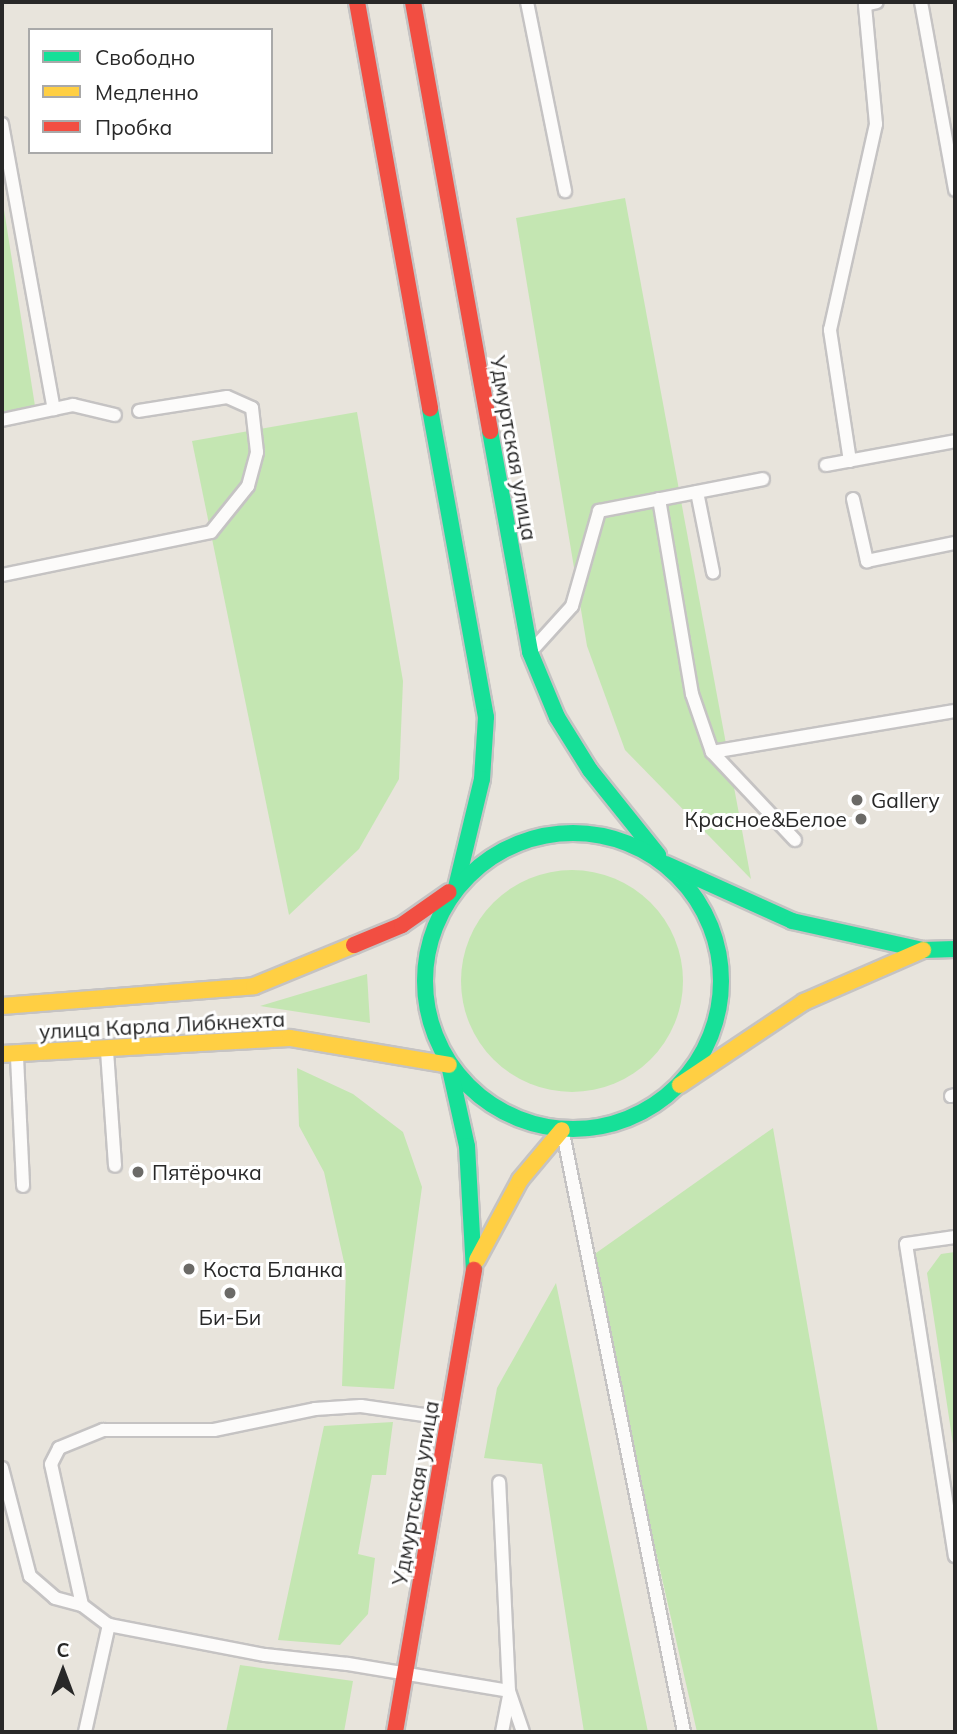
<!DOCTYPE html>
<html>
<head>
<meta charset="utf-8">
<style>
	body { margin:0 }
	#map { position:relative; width:957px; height:1734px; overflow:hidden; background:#e8e4dc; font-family:Mulish,sans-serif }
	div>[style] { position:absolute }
	.green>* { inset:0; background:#c4e6b2 }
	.round { border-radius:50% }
	.roads { filter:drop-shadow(2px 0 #c5c3c3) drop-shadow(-2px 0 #c5c3c3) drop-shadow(0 2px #c5c3c3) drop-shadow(0 -2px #c5c3c3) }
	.lane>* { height:12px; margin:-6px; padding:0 6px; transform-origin:6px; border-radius:6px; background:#fcfbfa }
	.fast>* { height:16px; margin:-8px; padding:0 8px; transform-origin:8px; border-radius:8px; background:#16e098 }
	.fast>.ring { margin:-8px; padding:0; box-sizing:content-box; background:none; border:16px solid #16e098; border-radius:50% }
	.slow>* { height:16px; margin:-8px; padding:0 8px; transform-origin:8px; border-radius:8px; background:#ffcf43 }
	.jam>* { height:16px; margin:-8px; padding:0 8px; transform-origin:8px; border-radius:8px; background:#f24e42 }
	.dots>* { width:19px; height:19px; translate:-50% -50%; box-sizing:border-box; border:4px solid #fff; border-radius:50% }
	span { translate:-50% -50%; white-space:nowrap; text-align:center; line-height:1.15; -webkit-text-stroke:6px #fff; paint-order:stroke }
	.street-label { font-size:21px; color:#282828 }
	.poi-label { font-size:21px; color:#282828 }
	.left { translate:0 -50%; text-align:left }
	.right { translate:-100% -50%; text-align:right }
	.frame { position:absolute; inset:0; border:4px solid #282828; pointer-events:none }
	.legend { position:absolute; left:28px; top:28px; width:245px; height:126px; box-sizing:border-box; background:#fff; border:2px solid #a9a9a9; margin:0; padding:9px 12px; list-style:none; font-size:21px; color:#282828 }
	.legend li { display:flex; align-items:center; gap:14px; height:35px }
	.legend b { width:35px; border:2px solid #a9a9a9 }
	.north { position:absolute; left:28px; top:1636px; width:70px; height:70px; -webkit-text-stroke:5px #fff; paint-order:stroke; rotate:0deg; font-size:19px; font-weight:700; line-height:28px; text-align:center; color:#282828 }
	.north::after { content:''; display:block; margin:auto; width:24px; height:32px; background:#282828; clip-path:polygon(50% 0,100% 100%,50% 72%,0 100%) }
</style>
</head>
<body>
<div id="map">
	<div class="green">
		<div style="clip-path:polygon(2px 197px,35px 406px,2px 412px)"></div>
		<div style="clip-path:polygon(625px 198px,751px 879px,625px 750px,587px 646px,516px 218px)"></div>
		<div style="clip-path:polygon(357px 412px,403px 681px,399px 779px,359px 849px,289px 915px,192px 441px)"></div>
		<div class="round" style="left:461px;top:870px;width:222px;height:222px"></div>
		<div style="clip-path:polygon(367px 974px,370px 1023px,260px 1006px)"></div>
		<div style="clip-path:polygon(297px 1068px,353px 1094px,403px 1132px,422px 1187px,394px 1389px,342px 1386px,346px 1271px,324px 1172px,299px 1126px)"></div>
		<div style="clip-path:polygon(773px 1128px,878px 1732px,697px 1732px,589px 1258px)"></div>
		<div style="clip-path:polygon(955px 1252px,955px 1457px,927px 1273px,941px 1254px)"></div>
		<div style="clip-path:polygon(556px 1283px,648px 1732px,584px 1732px,542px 1464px,484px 1458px,497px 1388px)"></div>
		<div style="clip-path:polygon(393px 1422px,386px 1475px,372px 1475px,358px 1554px,375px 1558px,368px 1614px,340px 1645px,278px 1640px,324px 1426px)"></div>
		<div style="clip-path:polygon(240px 1665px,353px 1681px,344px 1732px,226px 1732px)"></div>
	</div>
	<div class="roads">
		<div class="lane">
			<div style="left:527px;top:2px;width:193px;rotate:78.6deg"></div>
			<div style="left:921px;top:2px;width:191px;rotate:79.7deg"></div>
			<div style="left:2px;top:124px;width:290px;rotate:79.7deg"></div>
			<div style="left:2px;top:420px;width:73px;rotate:-11.9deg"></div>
			<div style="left:73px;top:405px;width:43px;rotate:13.4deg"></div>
			<div style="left:850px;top:461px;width:133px;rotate:-98.7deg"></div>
			<div style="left:830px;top:330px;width:211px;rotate:-77.4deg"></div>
			<div style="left:876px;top:124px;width:120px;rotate:-95.3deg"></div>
			<div style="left:865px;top:5px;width:12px;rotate:-14deg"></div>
			<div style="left:826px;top:465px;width:131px;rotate:-10.5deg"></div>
			<div style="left:697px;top:492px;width:82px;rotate:78.7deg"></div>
			<div style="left:659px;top:499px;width:198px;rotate:80.4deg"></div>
			<div style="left:692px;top:694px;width:61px;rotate:71deg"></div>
			<div style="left:712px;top:752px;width:121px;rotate:46.7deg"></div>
			<div style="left:853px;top:499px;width:64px;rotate:77.3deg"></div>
			<div style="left:867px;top:561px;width:90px;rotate:-11.6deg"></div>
			<div style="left:2px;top:575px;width:213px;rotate:-11.6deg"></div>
			<div style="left:211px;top:532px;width:59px;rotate:-51.2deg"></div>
			<div style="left:248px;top:486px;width:35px;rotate:-75deg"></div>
			<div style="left:257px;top:452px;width:44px;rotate:-96.5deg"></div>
			<div style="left:252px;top:408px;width:27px;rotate:-156deg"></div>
			<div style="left:227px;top:397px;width:89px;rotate:171deg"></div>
			<div style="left:535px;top:647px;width:55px;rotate:-47.9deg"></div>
			<div style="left:572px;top:606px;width:99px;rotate:-74.1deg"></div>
			<div style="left:599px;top:511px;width:167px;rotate:-11deg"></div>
			<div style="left:712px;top:752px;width:246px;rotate:-9.6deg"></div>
			<div style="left:107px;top:1051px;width:115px;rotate:86deg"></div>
			<div style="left:17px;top:1057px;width:129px;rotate:87.3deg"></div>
			<div style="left:951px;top:1096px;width:4px;rotate:-14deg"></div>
			<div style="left:564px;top:1138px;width:606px;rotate:78.58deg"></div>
			<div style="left:955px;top:1237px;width:49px;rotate:171.9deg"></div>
			<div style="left:906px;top:1244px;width:316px;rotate:81.1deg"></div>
			<div style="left:2px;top:1468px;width:112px;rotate:75.5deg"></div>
			<div style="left:30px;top:1576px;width:33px;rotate:41deg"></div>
			<div style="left:55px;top:1598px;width:28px;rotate:15deg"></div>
			<div style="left:82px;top:1605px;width:34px;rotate:37deg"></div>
			<div style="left:109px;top:1625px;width:159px;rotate:10.9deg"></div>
			<div style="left:265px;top:1655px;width:83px;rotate:6.2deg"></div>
			<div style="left:348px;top:1664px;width:163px;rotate:9.5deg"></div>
			<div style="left:509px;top:1691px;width:209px;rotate:-92.7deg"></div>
			<div style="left:82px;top:1605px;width:144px;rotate:-102.4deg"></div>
			<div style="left:51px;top:1464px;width:18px;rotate:-63deg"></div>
			<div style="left:59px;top:1448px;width:48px;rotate:-22.2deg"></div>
			<div style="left:103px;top:1430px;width:111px"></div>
			<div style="left:214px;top:1430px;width:103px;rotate:-11.7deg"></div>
			<div style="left:315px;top:1409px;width:46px;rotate:-3.7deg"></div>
			<div style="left:361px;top:1406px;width:85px;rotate:8.1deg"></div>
			<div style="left:509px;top:1691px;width:43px;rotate:71.1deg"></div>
			<div style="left:85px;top:1732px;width:110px;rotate:-77.4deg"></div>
			<div style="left:502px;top:1732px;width:38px;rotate:-79deg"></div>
		</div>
		<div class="fast">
			<div style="left:430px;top:409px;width:313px;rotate:79.7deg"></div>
			<div style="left:486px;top:717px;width:62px;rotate:93.7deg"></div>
			<div style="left:482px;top:779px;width:111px;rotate:103.5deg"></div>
			<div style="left:490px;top:431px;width:225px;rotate:79.7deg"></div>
			<div style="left:530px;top:652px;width:70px;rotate:67.4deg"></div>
			<div style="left:557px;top:717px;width:62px;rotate:58.1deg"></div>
			<div style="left:590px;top:770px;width:109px;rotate:51.3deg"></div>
			<div class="ring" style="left:425px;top:833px;width:280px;height:280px"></div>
			<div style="left:666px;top:864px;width:138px;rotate:24.3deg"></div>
			<div style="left:792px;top:921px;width:134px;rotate:12.5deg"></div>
			<div style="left:923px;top:950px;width:32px;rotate:-2deg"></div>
			<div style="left:449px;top:1065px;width:83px;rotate:77.5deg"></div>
			<div style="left:467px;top:1146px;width:124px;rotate:86.8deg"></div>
		</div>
		<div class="slow">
			<div style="left:2px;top:1006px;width:253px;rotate:-4.5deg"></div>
			<div style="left:254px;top:986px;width:108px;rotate:-22.3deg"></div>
			<div style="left:2px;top:1054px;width:288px;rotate:-3.2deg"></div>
			<div style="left:290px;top:1038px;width:161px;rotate:9.6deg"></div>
			<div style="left:680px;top:1085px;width:149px;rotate:-33.8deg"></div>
			<div style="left:804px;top:1002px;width:130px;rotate:-23.6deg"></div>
			<div style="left:477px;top:1260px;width:91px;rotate:-61.7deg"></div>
			<div style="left:520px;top:1180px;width:65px;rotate:-50deg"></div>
		</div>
		<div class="jam">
			<div style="left:357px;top:2px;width:413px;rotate:79.8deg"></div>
			<div style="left:413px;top:2px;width:436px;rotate:79.8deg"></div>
			<div style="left:354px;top:945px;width:52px;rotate:-22.6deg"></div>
			<div style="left:402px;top:925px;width:57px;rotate:-35.1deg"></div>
			<div style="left:395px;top:1732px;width:469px;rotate:-80.3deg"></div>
		</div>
	</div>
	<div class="dots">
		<div style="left:857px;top:800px;background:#6b6a67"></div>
		<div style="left:861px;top:819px;background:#6b6a67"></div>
		<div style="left:138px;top:1172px;background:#6b6a67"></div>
		<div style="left:189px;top:1269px;background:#6b6a67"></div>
		<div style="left:230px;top:1293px;background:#6b6a67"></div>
	</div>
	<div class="street-label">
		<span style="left:514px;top:448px;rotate:80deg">Удмуртская улица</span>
		<span style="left:162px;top:1025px;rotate:-3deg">улица Карла Либкнехта</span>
		<span style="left:415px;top:1493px;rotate:-80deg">Удмуртская улица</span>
	</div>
	<div class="poi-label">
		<span class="left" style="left:871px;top:800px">Gallery</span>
		<span class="right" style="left:847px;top:819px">Красное&amp;Белое</span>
		<span class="left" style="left:152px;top:1172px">Пятёрочка</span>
		<span class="left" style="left:203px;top:1269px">Коста Бланка</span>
		<span style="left:230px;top:1317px">Би-Би</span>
	</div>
	<div class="frame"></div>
	<ul class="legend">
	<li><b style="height:9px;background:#16e098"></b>Свободно</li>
	<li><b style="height:9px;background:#ffcf43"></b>Медленно</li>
	<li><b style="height:9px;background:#f24e42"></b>Пробка</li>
	</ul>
	<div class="north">С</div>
</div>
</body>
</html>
